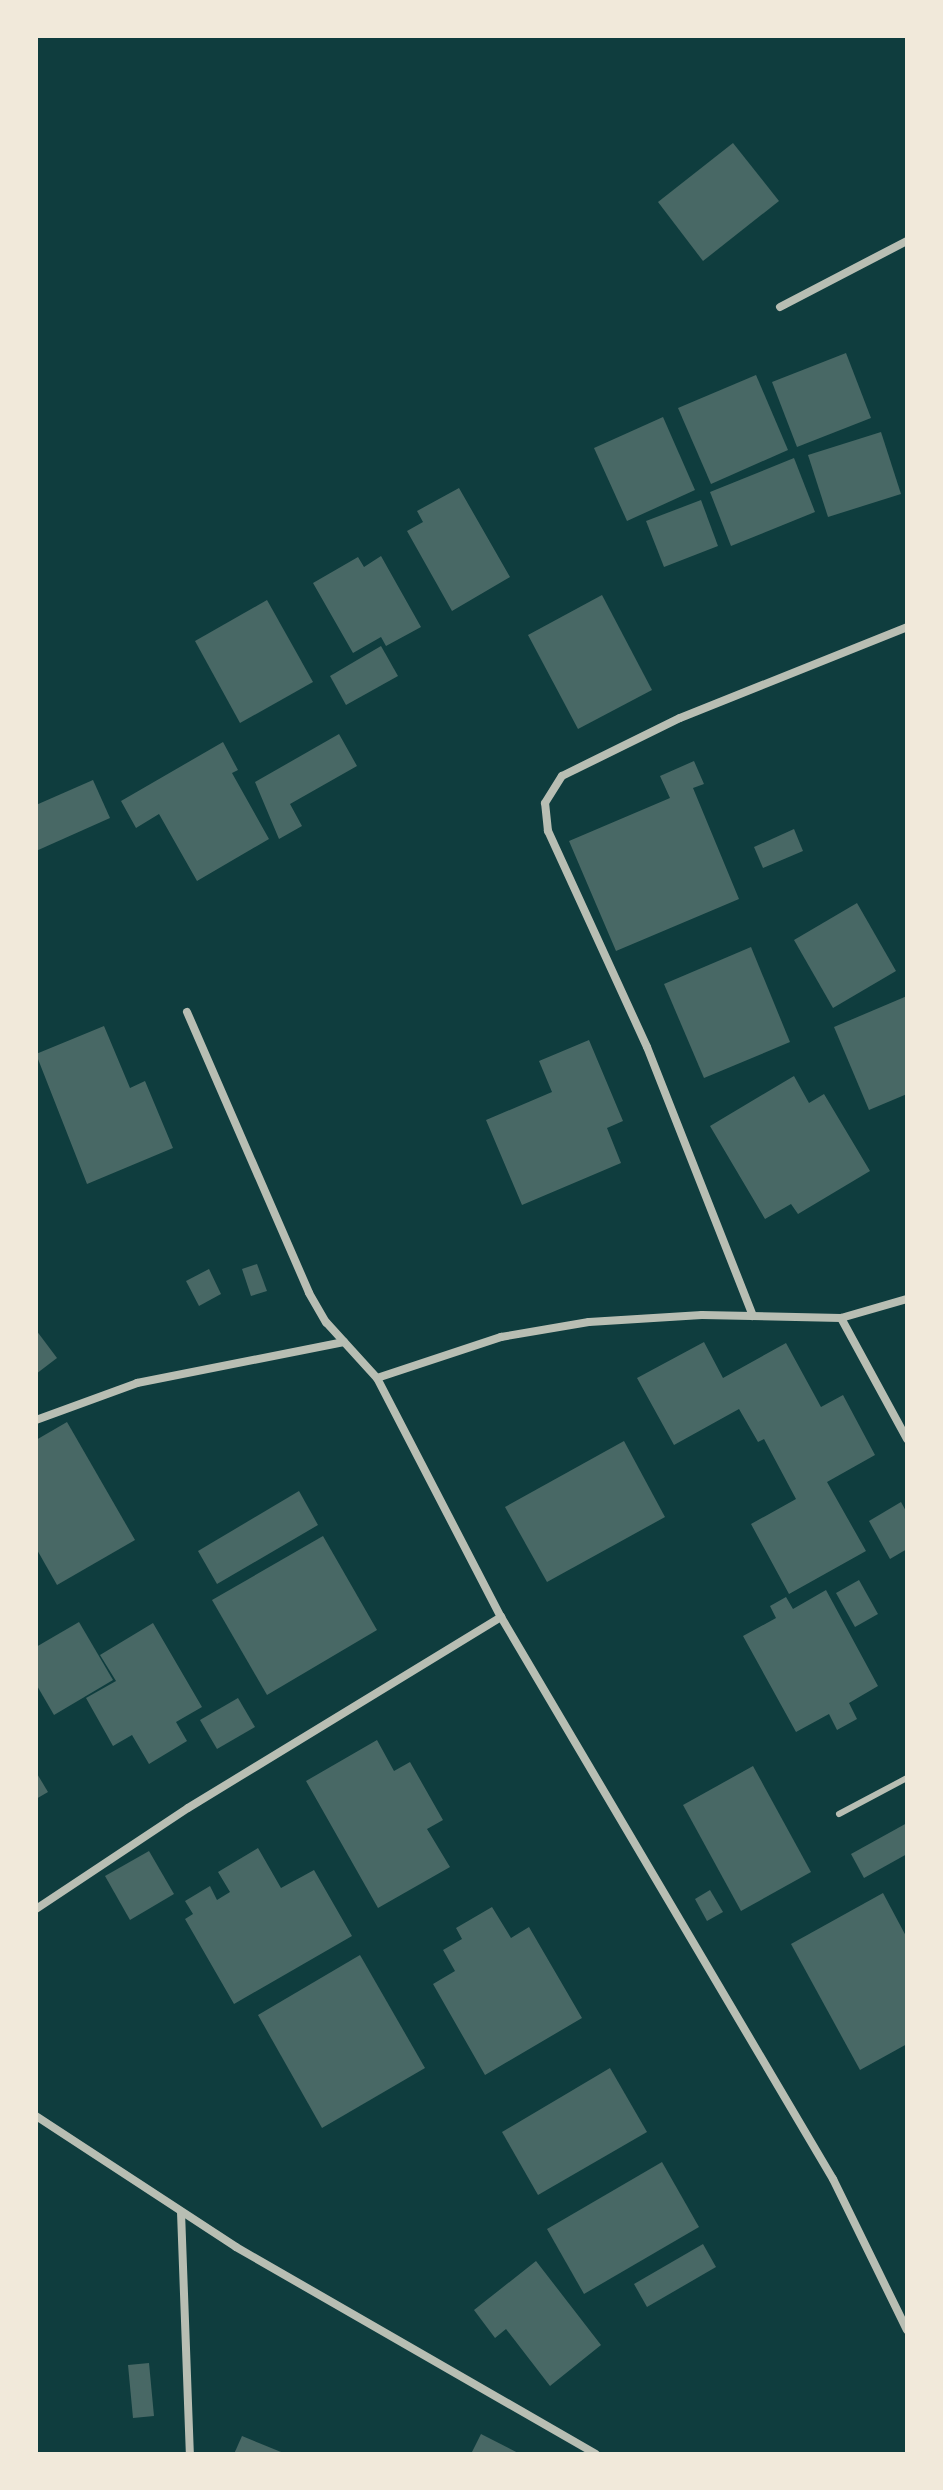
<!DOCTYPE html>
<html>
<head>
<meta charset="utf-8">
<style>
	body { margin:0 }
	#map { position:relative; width:943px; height:2490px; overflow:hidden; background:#0f3d3e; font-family:Montserrat,sans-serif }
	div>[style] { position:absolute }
	.building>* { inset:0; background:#486865 }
	.service>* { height:6px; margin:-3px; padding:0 3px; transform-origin:3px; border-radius:3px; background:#b8beb3 }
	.minor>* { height:8px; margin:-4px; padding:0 4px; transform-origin:4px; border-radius:4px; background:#b8beb3 }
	span { translate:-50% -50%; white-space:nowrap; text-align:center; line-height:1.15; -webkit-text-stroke:6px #f1e9da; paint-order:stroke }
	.frame { position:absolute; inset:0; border:38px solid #f1e9da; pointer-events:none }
</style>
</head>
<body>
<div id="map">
	<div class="building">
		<div style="clip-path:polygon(733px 143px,779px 201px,703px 261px,658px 202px)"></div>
		<div style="clip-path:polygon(846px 353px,871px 418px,797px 447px,772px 382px)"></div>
		<div style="clip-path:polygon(756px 375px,788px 450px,711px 484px,678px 408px)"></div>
		<div style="clip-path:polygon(663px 417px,695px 490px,627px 521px,594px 448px)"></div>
		<div style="clip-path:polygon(881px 432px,901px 494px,828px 517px,808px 455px)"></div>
		<div style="clip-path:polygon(794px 458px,815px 512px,731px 546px,710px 492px)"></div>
		<div style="clip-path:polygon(459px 488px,510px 577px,452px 611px,407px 531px,423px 522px,417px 511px)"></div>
		<div style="clip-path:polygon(701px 500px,718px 546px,664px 567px,646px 521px)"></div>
		<div style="clip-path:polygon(381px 556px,421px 627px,386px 646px,381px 637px,353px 653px,313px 583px,358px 557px,364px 567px)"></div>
		<div style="clip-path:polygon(602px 595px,652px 690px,578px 729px,528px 635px)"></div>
		<div style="clip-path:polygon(267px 600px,313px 682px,240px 723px,195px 641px)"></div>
		<div style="clip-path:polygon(381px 646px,398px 676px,346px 705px,330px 676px)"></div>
		<div style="clip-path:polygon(339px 734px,357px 766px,290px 804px,302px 826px,279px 839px,255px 782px)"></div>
		<div style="clip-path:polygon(223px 742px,238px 770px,232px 773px,269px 839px,197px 881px,159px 814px,136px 828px,121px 801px)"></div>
		<div style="clip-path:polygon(694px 761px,704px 784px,693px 788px,739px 899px,616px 951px,569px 841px,670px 798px,660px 776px)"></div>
		<div style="clip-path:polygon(93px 780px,110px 818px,36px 851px,36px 805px)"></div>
		<div style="clip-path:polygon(794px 829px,803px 851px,763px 868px,754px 847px)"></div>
		<div style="clip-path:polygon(857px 903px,896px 971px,833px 1008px,794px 940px)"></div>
		<div style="clip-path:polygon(751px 947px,790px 1042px,704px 1078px,664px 984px)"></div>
		<div style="clip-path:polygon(907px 996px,907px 1094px,869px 1110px,834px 1027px)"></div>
		<div style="clip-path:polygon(104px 1026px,130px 1088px,145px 1081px,173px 1148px,87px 1184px,36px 1054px)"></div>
		<div style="clip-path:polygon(589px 1040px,623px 1121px,607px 1128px,621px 1163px,522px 1205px,486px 1120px,552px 1092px,539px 1061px)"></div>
		<div style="clip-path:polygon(794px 1076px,809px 1103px,824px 1094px,870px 1171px,798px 1214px,791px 1204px,765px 1219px,710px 1126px)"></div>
		<div style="clip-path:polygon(257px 1264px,267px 1291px,251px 1296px,242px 1269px)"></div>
		<div style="clip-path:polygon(209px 1269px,221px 1294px,199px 1306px,186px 1281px)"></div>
		<div style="clip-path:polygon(36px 1330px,57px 1358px,36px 1374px)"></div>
		<div style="clip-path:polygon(704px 1342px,723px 1378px,786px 1343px,821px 1407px,843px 1395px,875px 1455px,827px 1482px,866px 1551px,789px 1594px,751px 1524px,796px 1499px,764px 1439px,758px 1442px,739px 1409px,674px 1445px,637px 1378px)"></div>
		<div style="clip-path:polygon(67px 1422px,135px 1540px,57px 1585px,36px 1548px,36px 1440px)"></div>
		<div style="clip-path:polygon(624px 1441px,665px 1517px,547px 1582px,505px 1507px)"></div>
		<div style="clip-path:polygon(299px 1491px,318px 1525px,217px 1584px,198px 1551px)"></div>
		<div style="clip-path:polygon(901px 1502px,907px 1513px,907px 1549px,890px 1559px,869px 1521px)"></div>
		<div style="clip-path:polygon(323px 1536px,377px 1630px,267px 1695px,212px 1600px)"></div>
		<div style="clip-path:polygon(859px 1580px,878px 1614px,855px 1627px,836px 1593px)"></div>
		<div style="clip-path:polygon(826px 1590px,878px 1686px,849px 1703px,857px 1719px,837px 1730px,829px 1714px,796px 1732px,743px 1636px,776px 1618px,770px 1606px,786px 1597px,793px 1609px)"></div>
		<div style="clip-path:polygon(79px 1622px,113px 1680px,54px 1715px,36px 1684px,36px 1647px)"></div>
		<div style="clip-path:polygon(153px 1623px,202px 1707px,176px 1722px,187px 1741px,149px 1764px,132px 1735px,113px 1746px,86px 1698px,116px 1681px,100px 1655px)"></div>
		<div style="clip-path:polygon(238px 1698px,255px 1727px,217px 1749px,200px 1720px)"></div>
		<div style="clip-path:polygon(377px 1740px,394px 1771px,410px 1762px,443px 1820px,427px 1829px,450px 1867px,378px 1908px,306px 1781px)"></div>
		<div style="clip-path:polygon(753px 1766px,811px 1872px,741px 1911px,683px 1805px)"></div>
		<div style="clip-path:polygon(36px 1772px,48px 1792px,36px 1799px)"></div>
		<div style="clip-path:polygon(907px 1823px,907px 1854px,864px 1878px,851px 1854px)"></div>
		<div style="clip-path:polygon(258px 1848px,281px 1888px,314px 1870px,352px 1936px,234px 2004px,185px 1919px,193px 1914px,185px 1901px,210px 1886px,217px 1900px,230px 1892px,218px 1872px)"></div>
		<div style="clip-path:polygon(149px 1851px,174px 1894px,130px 1920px,105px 1876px)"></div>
		<div style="clip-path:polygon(710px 1890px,723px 1912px,707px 1921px,695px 1899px)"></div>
		<div style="clip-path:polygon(883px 1893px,907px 1938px,907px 2044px,860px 2070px,791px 1944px)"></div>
		<div style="clip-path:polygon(492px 1907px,511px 1938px,529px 1927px,582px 2018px,485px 2075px,433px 1984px,455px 1971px,443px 1950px,462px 1939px,456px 1928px)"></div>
		<div style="clip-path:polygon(360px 1955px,425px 2068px,322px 2128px,258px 2015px)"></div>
		<div style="clip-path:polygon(610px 2068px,647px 2132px,538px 2195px,502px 2132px)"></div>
		<div style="clip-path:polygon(662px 2162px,699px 2227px,584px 2294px,547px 2229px)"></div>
		<div style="clip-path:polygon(703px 2244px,716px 2267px,647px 2307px,634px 2284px)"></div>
		<div style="clip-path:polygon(536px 2261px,601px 2345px,550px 2386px,506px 2329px,495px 2338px,474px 2310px)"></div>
		<div style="clip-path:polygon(149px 2363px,154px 2416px,133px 2418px,128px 2365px)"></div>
		<div style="clip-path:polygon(481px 2434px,520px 2454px,471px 2454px)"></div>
		<div style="clip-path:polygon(242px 2436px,286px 2454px,234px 2454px)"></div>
	</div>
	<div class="service">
		<div style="left:839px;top:1814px;width:77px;rotate:-27.9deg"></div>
	</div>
	<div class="minor">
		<div style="left:780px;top:307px;width:143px;rotate:-27.5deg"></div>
		<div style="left:187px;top:1012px;width:306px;rotate:66.5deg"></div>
		<div style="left:309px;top:1293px;width:34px;rotate:60deg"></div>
		<div style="left:326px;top:1322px;width:76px;rotate:47.7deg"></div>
		<div style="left:377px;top:1378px;width:269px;rotate:62.6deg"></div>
		<div style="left:501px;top:1617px;width:653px;rotate:59.43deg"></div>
		<div style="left:833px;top:2179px;width:168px;rotate:63.9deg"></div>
		<div style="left:753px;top:1316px;width:289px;rotate:-111.5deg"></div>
		<div style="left:647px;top:1047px;width:238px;rotate:-114.6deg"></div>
		<div style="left:548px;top:831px;width:28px;rotate:-96deg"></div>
		<div style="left:545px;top:803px;width:32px;rotate:-58deg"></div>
		<div style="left:562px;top:776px;width:131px;rotate:-26.2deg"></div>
		<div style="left:680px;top:718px;width:245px;rotate:-21.8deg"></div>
		<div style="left:841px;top:1318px;width:138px;rotate:61.4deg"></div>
		<div style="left:377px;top:1378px;width:131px;rotate:-18.3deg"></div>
		<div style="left:501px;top:1337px;width:89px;rotate:-9.7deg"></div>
		<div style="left:589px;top:1322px;width:113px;rotate:-3.5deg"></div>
		<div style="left:702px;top:1315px;width:139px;rotate:1.2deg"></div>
		<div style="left:841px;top:1318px;width:69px;rotate:-16.1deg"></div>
		<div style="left:36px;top:1420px;width:108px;rotate:-20.1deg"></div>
		<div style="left:137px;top:1383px;width:211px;rotate:-11.2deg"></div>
		<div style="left:36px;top:1909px;width:182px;rotate:-33.6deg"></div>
		<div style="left:188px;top:1808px;width:367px;rotate:-31.4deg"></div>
		<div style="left:36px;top:2116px;width:239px;rotate:33.2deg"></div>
		<div style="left:236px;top:2247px;width:415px;rotate:29.9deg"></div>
		<div style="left:181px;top:2212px;width:242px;rotate:87.9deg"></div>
	</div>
	<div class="frame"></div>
</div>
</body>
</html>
